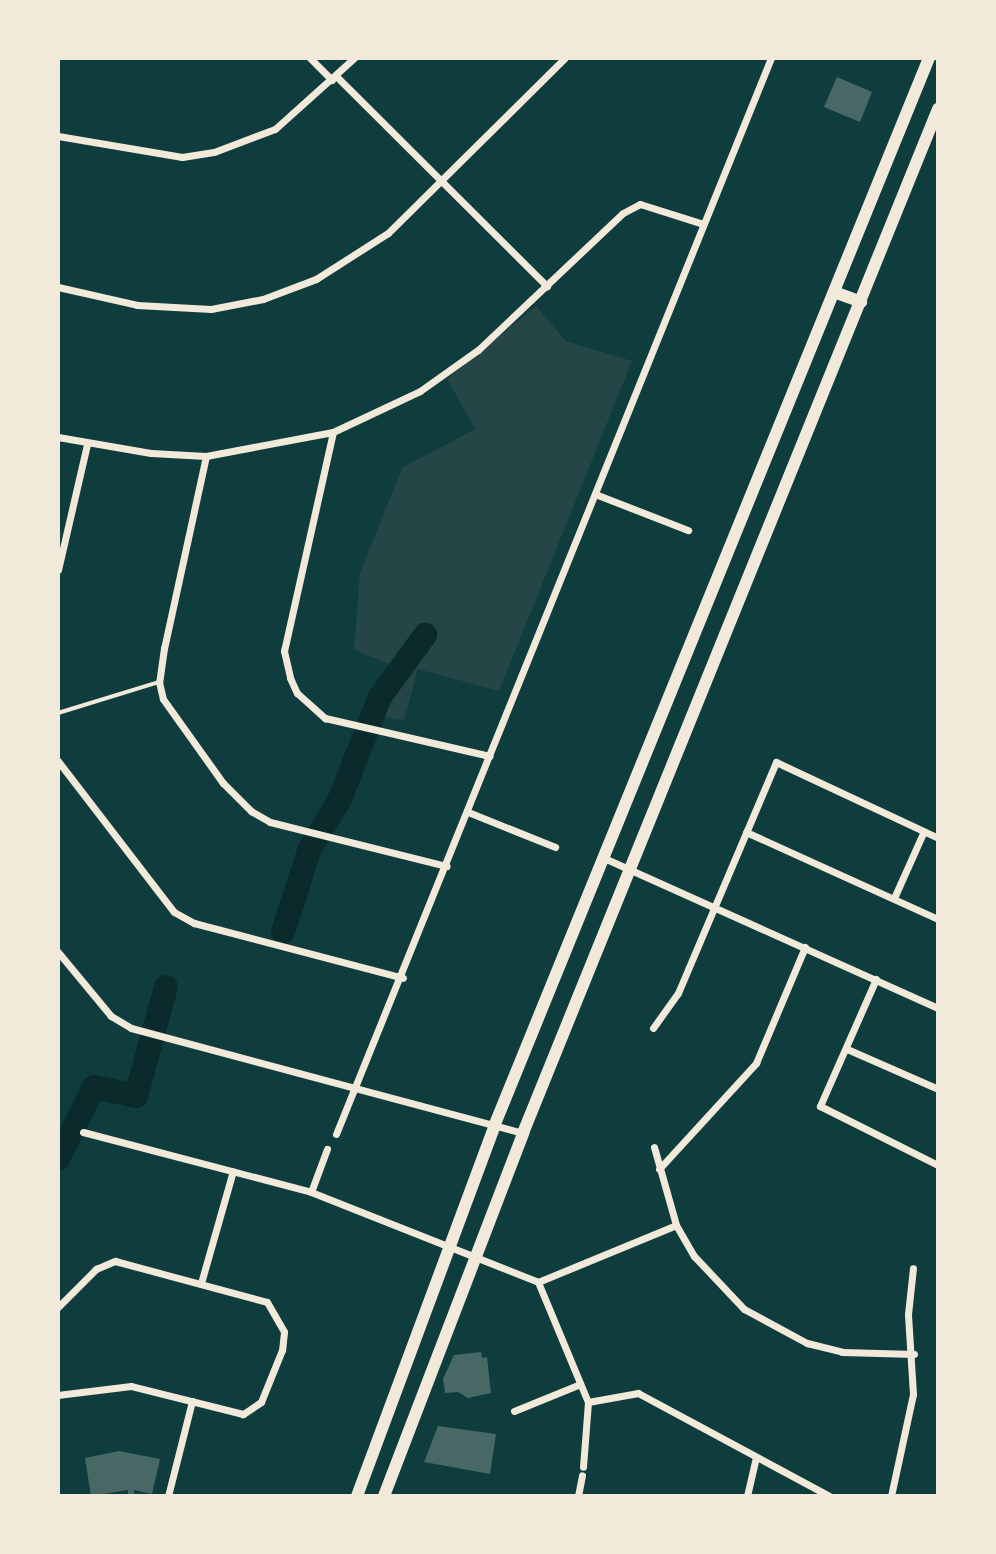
<!DOCTYPE html>
<html>
<head>
<meta charset="utf-8">
<style>
	body { margin:0 }
	#map { position:relative; width:996px; height:1554px; overflow:hidden; background:#0f3d3e; font-family:"Roboto Condensed",sans-serif }
	div>[style] { position:absolute }
	.green>* { inset:0; background:#244646 }
	.river>* { height:24px; margin:-12px; padding:0 12px; transform-origin:12px; border-radius:12px; background:#0a2a2b }
	.building>* { inset:0; background:#486865 }
	.service>* { height:4px; margin:-2px; padding:0 2px; transform-origin:2px; border-radius:2px; background:#f1e9da }
	.minor>* { height:7px; margin:-3.5px; padding:0 3.5px; transform-origin:3.5px; border-radius:3.5px; background:#f1e9da }
	.primary>* { height:12px; margin:-6px; padding:0 6px; transform-origin:6px; border-radius:6px; background:#f1e9da }
	span { translate:-50% -50%; white-space:nowrap; text-align:center; line-height:1.15; -webkit-text-stroke:7px #f1e9da; paint-order:stroke }
	.frame { position:absolute; inset:0; border:60px solid #f1e9da; pointer-events:none }
</style>
</head>
<body>
<div id="map">
	<div class="green">
		<div style="clip-path:polygon(536px 306px,566px 341px,632px 361px,499px 691px,418px 669px,404px 720px,366px 715px,392px 665px,354px 650px,360px 573px,402px 468px,475px 429px,447px 379px)"></div>
	</div>
	<div class="river">
		<div style="left:283px;top:932px;width:88px;rotate:-72.2deg"></div>
		<div style="left:310px;top:848px;width:55px;rotate:-58.3deg"></div>
		<div style="left:339px;top:801px;width:112px;rotate:-68.5deg"></div>
		<div style="left:380px;top:697px;width:77px;rotate:-54deg"></div>
		<div style="left:58px;top:1159px;width:80px;rotate:-63.4deg"></div>
		<div style="left:94px;top:1087px;width:43px;rotate:12.1deg"></div>
		<div style="left:136px;top:1096px;width:113px;rotate:-74.6deg"></div>
	</div>
	<div class="building">
		<div style="clip-path:polygon(837px 77px,872px 92px,860px 122px,824px 107px)"></div>
		<div style="clip-path:polygon(481px 1352px,482px 1358px,487px 1357px,491px 1393px,468px 1398px,458px 1392px,445px 1393px,443px 1379px,454px 1355px)"></div>
		<div style="clip-path:polygon(438px 1426px,496px 1434px,490px 1474px,424px 1462px)"></div>
		<div style="clip-path:polygon(119px 1451px,160px 1459px,152px 1494px,134px 1490px,134px 1496px,128px 1496px,128px 1490px,91px 1496px,85px 1458px)"></div>
	</div>
	<div class="service">
		<div style="left:58px;top:713px;width:106px;rotate:-17.1deg"></div>
	</div>
	<div class="minor">
		<div style="left:310px;top:58px;width:31px;rotate:45deg"></div>
		<div style="left:336px;top:76px;width:298px;rotate:44.9deg"></div>
		<div style="left:58px;top:136px;width:126px;rotate:9.6deg"></div>
		<div style="left:182px;top:157px;width:32px;rotate:-9deg"></div>
		<div style="left:214px;top:152px;width:65px;rotate:-20.7deg"></div>
		<div style="left:275px;top:129px;width:106px;rotate:-41.9deg"></div>
		<div style="left:58px;top:287px;width:81px;rotate:12.8deg"></div>
		<div style="left:137px;top:305px;width:74px;rotate:3.1deg"></div>
		<div style="left:211px;top:309px;width:53px;rotate:-10.9deg"></div>
		<div style="left:263px;top:299px;width:57px;rotate:-20.7deg"></div>
		<div style="left:316px;top:279px;width:85px;rotate:-32.6deg"></div>
		<div style="left:388px;top:233px;width:249px;rotate:-44.7deg"></div>
		<div style="left:333px;top:432px;width:224px;rotate:102.6deg"></div>
		<div style="left:284px;top:651px;width:28px;rotate:77deg"></div>
		<div style="left:290px;top:678px;width:17px;rotate:65deg"></div>
		<div style="left:297px;top:693px;width:38px;rotate:42deg"></div>
		<div style="left:325px;top:718px;width:169px;rotate:13deg"></div>
		<div style="left:58px;top:437px;width:94px;rotate:9.8deg"></div>
		<div style="left:151px;top:453px;width:55px;rotate:3.1deg"></div>
		<div style="left:206px;top:456px;width:129px;rotate:-10.7deg"></div>
		<div style="left:333px;top:432px;width:96px;rotate:-25.2deg"></div>
		<div style="left:420px;top:391px;width:71px;rotate:-35.3deg"></div>
		<div style="left:478px;top:350px;width:199px;rotate:-43.4deg"></div>
		<div style="left:623px;top:213px;width:19px;rotate:-28deg"></div>
		<div style="left:640px;top:204px;width:66px;rotate:17.6deg"></div>
		<div style="left:206px;top:456px;width:197px;rotate:102.3deg"></div>
		<div style="left:164px;top:648px;width:34px;rotate:98deg"></div>
		<div style="left:159px;top:682px;width:17px;rotate:77deg"></div>
		<div style="left:163px;top:699px;width:103px;rotate:54.5deg"></div>
		<div style="left:223px;top:783px;width:40px;rotate:45deg"></div>
		<div style="left:251px;top:811px;width:22px;rotate:30deg"></div>
		<div style="left:270px;top:822px;width:182px;rotate:14deg"></div>
		<div style="left:595px;top:494px;width:100px;rotate:21.2deg"></div>
		<div style="left:58px;top:570px;width:129px;rotate:-77deg"></div>
		<div style="left:58px;top:761px;width:190px;rotate:52.5deg"></div>
		<div style="left:174px;top:912px;width:23px;rotate:29deg"></div>
		<div style="left:194px;top:923px;width:216px;rotate:14.7deg"></div>
		<div style="left:468px;top:812px;width:94px;rotate:21.9deg"></div>
		<div style="left:746px;top:832px;width:211px;rotate:24.4deg"></div>
		<div style="left:604px;top:858px;width:366px;rotate:24.2deg"></div>
		<div style="left:894px;top:898px;width:73px;rotate:-65.9deg"></div>
		<div style="left:58px;top:952px;width:83px;rotate:50.4deg"></div>
		<div style="left:111px;top:1016px;width:23px;rotate:31deg"></div>
		<div style="left:131px;top:1028px;width:406px;rotate:15deg"></div>
		<div style="left:876px;top:979px;width:139px;rotate:113.8deg"></div>
		<div style="left:820px;top:1106px;width:132px;rotate:26.6deg"></div>
		<div style="left:653px;top:1028px;width:43px;rotate:-54.5deg"></div>
		<div style="left:678px;top:993px;width:251px;rotate:-67deg"></div>
		<div style="left:776px;top:762px;width:179px;rotate:25.1deg"></div>
		<div style="left:847px;top:1049px;width:99px;rotate:23.7deg"></div>
		<div style="left:83px;top:1132px;width:236px;rotate:14.7deg"></div>
		<div style="left:311px;top:1192px;width:244px;rotate:21.6deg"></div>
		<div style="left:538px;top:1282px;width:149px;rotate:-22.4deg"></div>
		<div style="left:336px;top:1134px;width:1161px;rotate:-67.99deg"></div>
		<div style="left:654px;top:1147px;width:81px;rotate:74.2deg"></div>
		<div style="left:676px;top:1225px;width:36px;rotate:60deg"></div>
		<div style="left:694px;top:1256px;width:73px;rotate:46.7deg"></div>
		<div style="left:744px;top:1309px;width:72px;rotate:28.4deg"></div>
		<div style="left:807px;top:1343px;width:36px;rotate:14deg"></div>
		<div style="left:842px;top:1352px;width:72px;rotate:1.6deg"></div>
		<div style="left:659px;top:1169px;width:144px;rotate:-47.5deg"></div>
		<div style="left:756px;top:1063px;width:126px;rotate:-67.1deg"></div>
		<div style="left:311px;top:1192px;width:46px;rotate:-69.6deg"></div>
		<div style="left:538px;top:1282px;width:130px;rotate:67.4deg"></div>
		<div style="left:588px;top:1402px;width:65px;rotate:94.4deg"></div>
		<div style="left:201px;top:1283px;width:116px;rotate:-74.1deg"></div>
		<div style="left:58px;top:1307px;width:54px;rotate:-45deg"></div>
		<div style="left:96px;top:1269px;width:21px;rotate:-23deg"></div>
		<div style="left:115px;top:1261px;width:157px;rotate:15.1deg"></div>
		<div style="left:267px;top:1302px;width:34px;rotate:60deg"></div>
		<div style="left:284px;top:1332px;width:18px;rotate:96deg"></div>
		<div style="left:282px;top:1350px;width:56px;rotate:112deg"></div>
		<div style="left:261px;top:1402px;width:22px;rotate:146deg"></div>
		<div style="left:243px;top:1414px;width:115px;rotate:-166deg"></div>
		<div style="left:131px;top:1386px;width:74px;rotate:173deg"></div>
		<div style="left:588px;top:1402px;width:51px;rotate:-10.2deg"></div>
		<div style="left:638px;top:1393px;width:217px;rotate:28.3deg"></div>
		<div style="left:514px;top:1411px;width:71px;rotate:-22.2deg"></div>
		<div style="left:168px;top:1496px;width:98px;rotate:-75.8deg"></div>
		<div style="left:578px;top:1496px;width:21px;rotate:-79deg"></div>
		<div style="left:747px;top:1496px;width:39px;rotate:-77deg"></div>
		<div style="left:891px;top:1496px;width:104px;rotate:-77.8deg"></div>
		<div style="left:913px;top:1394px;width:80px;rotate:-93.6deg"></div>
		<div style="left:908px;top:1314px;width:46px;rotate:-83.8deg"></div>
	</div>
	<div class="primary">
		<div style="left:834px;top:292px;width:29px;rotate:20deg"></div>
		<div style="left:357px;top:1496px;width:397px;rotate:-69.6deg"></div>
		<div style="left:495px;top:1124px;width:1151px;rotate:-67.85deg"></div>
		<div style="left:384px;top:1496px;width:389px;rotate:-69deg"></div>
		<div style="left:523px;top:1133px;width:1105px;rotate:-67.94deg"></div>
	</div>
	<div class="frame"></div>
</div>
</body>
</html>
